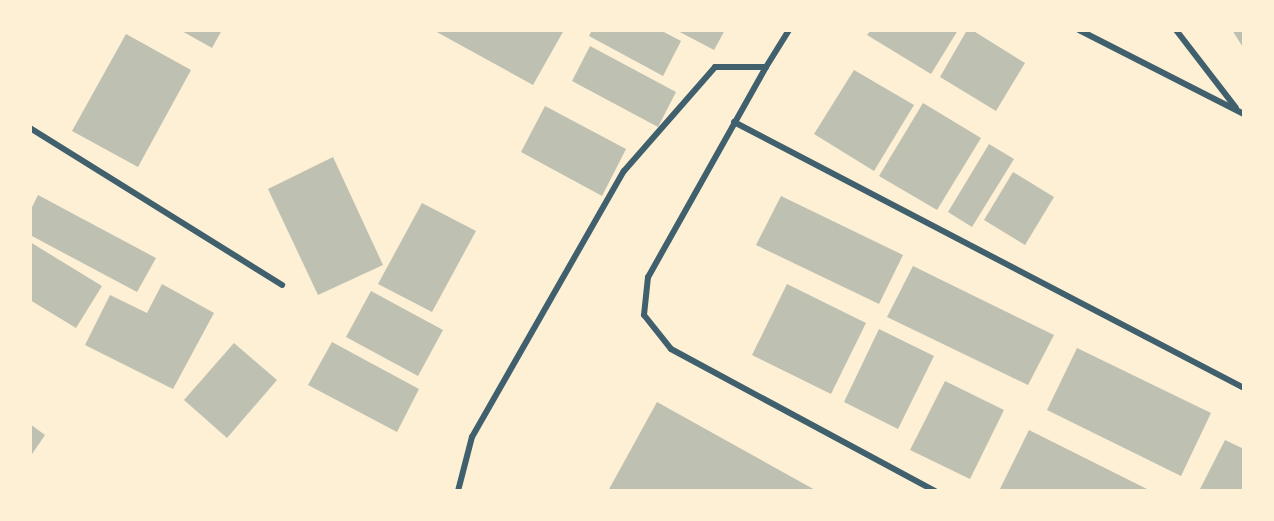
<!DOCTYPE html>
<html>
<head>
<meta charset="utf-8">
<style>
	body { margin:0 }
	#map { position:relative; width:1274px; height:521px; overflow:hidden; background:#fdf0d5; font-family:"Space Grotesk",sans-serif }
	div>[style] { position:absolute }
	.building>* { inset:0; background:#bec0b2 }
	.minor>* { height:6px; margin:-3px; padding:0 3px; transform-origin:3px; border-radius:3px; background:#3f606c }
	span { translate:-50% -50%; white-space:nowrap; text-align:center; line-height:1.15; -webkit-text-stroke:5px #fdf0d5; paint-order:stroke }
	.frame { position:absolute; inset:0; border:32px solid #fdf0d5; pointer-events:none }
</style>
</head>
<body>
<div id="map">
	<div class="building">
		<div style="clip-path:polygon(180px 30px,222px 30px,212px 48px)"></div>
		<div style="clip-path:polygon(433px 30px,564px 30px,533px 85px)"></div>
		<div style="clip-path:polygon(592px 30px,660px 30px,681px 41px,663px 76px,589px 36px)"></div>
		<div style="clip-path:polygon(676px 30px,725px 30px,714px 50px)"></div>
		<div style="clip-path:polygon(871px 30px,958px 30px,931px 74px,867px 35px)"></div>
		<div style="clip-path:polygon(967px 30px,972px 30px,1025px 63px,996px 111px,940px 77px)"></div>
		<div style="clip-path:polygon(1232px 30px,1244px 30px,1244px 49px)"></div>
		<div style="clip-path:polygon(126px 34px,191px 70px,138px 167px,72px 131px)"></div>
		<div style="clip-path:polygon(590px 46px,676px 92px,658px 127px,572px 81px)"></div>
		<div style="clip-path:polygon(854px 70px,914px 105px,874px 171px,814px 134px)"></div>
		<div style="clip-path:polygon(923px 103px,981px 138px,937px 210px,879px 176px)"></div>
		<div style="clip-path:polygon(545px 106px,626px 149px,602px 196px,521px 152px)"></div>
		<div style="clip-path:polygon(989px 144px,1014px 159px,972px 227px,948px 212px)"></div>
		<div style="clip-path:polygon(333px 157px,383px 265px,318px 295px,268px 189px)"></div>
		<div style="clip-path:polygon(1013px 172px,1054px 197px,1025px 245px,984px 220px)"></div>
		<div style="clip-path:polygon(38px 195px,156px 258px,137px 292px,30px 235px,30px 211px)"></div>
		<div style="clip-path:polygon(781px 196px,903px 255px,879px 304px,756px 245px)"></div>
		<div style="clip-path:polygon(422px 203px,476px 231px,432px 312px,378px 284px)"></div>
		<div style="clip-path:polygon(30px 242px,102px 286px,76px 328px,30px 300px)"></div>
		<div style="clip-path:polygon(913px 266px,1054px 335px,1028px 385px,887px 317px)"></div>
		<div style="clip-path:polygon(162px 284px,214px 313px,173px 389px,85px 345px,110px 295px,147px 313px)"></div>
		<div style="clip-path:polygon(787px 284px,866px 323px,831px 394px,752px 355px)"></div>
		<div style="clip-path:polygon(371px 291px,443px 330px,418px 376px,346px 337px)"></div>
		<div style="clip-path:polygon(879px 329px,934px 356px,898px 429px,844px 402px)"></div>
		<div style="clip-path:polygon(332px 342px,419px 389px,397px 432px,308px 385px)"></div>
		<div style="clip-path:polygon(234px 343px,277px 380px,227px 438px,184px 400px)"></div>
		<div style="clip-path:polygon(1077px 348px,1211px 413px,1181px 476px,1047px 410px)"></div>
		<div style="clip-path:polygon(945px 381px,1004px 410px,970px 479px,910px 450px)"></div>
		<div style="clip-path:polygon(657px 402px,817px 491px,608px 491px)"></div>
		<div style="clip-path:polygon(30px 424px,45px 435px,30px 457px)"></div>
		<div style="clip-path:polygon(1029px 430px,1151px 491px,999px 491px)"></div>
		<div style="clip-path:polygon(1225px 440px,1244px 449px,1244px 491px,1199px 491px)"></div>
	</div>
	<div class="minor">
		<div style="left:1079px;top:30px;width:185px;rotate:27deg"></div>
		<div style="left:1176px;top:30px;width:98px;rotate:52.4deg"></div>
		<div style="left:766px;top:67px;width:241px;rotate:119.3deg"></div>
		<div style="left:648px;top:277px;width:38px;rotate:96deg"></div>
		<div style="left:644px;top:315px;width:43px;rotate:51.5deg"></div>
		<div style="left:671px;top:349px;width:300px;rotate:28.3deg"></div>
		<div style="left:734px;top:122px;width:575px;rotate:27.55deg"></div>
		<div style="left:30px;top:128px;width:297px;rotate:31.9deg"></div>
		<div style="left:458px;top:491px;width:56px;rotate:-75.5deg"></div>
		<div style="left:472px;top:437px;width:306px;rotate:-60.3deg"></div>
		<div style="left:624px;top:171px;width:138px;rotate:-48.8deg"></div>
		<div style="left:715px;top:67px;width:51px"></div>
		<div style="left:766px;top:67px;width:44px;rotate:-58.1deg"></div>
	</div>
	<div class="frame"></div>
</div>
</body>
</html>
